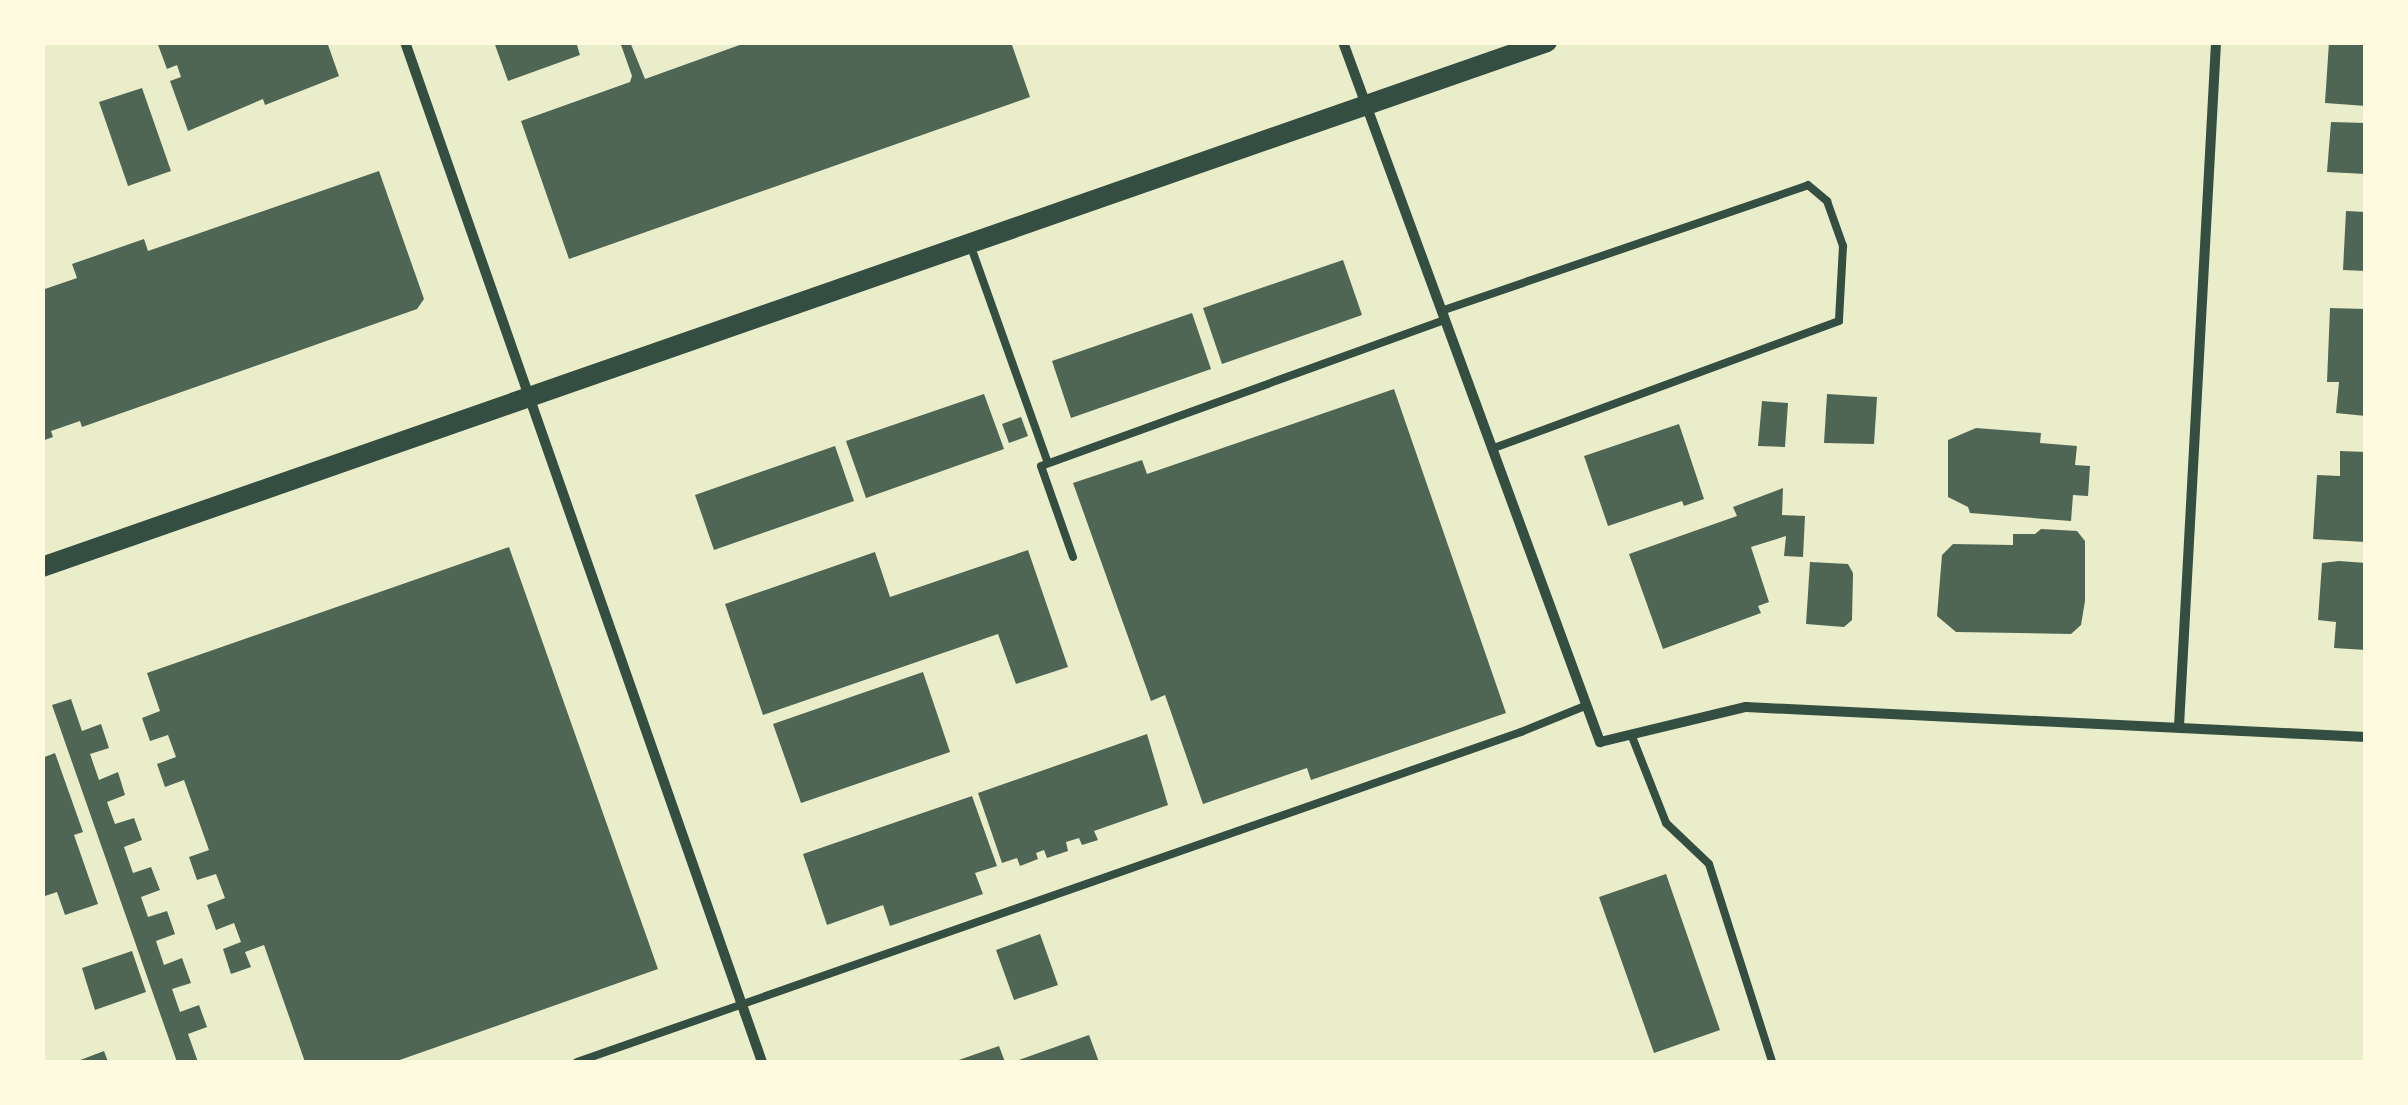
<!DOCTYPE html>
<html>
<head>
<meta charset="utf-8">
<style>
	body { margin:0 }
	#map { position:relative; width:2408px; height:1105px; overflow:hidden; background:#e9edc9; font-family:Spectral,serif }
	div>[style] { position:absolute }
	.building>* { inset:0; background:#4f6655 }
	.service>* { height:8px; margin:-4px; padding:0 4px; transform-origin:4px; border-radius:4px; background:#344e41 }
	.minor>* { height:10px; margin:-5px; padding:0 5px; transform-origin:5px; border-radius:5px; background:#344e41 }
	.secondary>* { height:20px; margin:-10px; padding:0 10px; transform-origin:10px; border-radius:10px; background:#344e41 }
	span { translate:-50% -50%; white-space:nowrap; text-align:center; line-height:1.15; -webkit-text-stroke:9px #fefae0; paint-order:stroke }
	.frame { position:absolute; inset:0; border:45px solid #fefae0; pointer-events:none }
</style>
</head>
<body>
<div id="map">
	<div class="building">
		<div style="clip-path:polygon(157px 42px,327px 42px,339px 76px,265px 105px,263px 99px,188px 131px,170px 81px,181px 77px,177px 65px,167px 69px)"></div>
		<div style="clip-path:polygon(494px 42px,576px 42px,580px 55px,508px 81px)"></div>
		<div style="clip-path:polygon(620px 42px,630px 42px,645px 79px,748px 42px,1011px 42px,1030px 97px,569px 259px,521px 121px,630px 82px,632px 76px)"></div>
		<div style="clip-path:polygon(2329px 42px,2366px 42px,2366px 106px,2325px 103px)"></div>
		<div style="clip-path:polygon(142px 88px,171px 171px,128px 186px,99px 102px)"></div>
		<div style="clip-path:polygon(2331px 122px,2366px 123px,2366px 174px,2327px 172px)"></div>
		<div style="clip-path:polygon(379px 171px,424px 299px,417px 309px,82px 427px,80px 421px,51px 431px,53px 437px,42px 441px,42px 290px,77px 278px,72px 264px,144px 239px,148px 251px)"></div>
		<div style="clip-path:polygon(2346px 211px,2366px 212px,2366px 271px,2343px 270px)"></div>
		<div style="clip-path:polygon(1343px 260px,1362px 315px,1222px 364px,1203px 308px)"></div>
		<div style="clip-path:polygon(2330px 308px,2366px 309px,2366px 416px,2336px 413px,2339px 382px,2327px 382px)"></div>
		<div style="clip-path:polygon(1192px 313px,1211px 369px,1071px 418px,1052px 361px)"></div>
		<div style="clip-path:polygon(1394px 389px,1506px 713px,1311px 780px,1307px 768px,1203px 804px,1165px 695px,1151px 701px,1073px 483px,1142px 460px,1147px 474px)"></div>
		<div style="clip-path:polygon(984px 394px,1004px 449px,866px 498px,846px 441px)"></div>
		<div style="clip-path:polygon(1827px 394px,1877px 397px,1874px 444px,1824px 443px)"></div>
		<div style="clip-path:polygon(1762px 401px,1788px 403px,1785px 447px,1758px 446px)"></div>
		<div style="clip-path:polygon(1021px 417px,1028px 436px,1009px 443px,1002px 424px)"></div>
		<div style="clip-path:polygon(1679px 424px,1704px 499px,1684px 506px,1682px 501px,1608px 526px,1584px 456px)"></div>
		<div style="clip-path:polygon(1976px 428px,2041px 433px,2040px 443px,2077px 446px,2075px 465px,2090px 466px,2088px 496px,2073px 495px,2071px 521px,1970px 513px,1968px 507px,1948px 497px,1948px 440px)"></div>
		<div style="clip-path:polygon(835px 446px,854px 501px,714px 550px,695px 495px)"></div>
		<div style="clip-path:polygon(2340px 451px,2366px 452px,2366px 542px,2313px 539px,2317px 475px,2340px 476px)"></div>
		<div style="clip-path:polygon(1783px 488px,1782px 515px,1805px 516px,1803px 557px,1784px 556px,1786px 536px,1751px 547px,1769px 602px,1758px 606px,1761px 613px,1663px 649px,1629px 554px,1737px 516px,1733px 507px)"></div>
		<div style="clip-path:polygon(2041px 529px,2077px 531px,2085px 541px,2085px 601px,2081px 625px,2071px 634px,1956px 632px,1937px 616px,1942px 555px,1953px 544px,2013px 545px,2013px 534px,2035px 534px)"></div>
		<div style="clip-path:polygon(509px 547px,658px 969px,394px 1062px,305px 1062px,264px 945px,245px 952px,251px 967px,231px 974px,223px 949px,241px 942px,234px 923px,216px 930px,207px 905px,225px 898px,216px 874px,197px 880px,189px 857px,209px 850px,184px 780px,165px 787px,157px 764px,176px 757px,168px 735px,150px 741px,142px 718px,160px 711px,147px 673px)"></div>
		<div style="clip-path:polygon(1028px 550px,1068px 667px,1016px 684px,998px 634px,763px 715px,725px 604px,875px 552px,890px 597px)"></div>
		<div style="clip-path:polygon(2339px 561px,2366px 563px,2366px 650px,2334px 648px,2336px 622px,2318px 620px,2322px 563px)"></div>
		<div style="clip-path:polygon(1810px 562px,1848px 564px,1853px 573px,1852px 620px,1844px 627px,1806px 624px)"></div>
		<div style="clip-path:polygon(923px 672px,950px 752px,801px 803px,773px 724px)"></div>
		<div style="clip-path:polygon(71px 699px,82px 731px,101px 724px,109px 748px,90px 754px,99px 780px,118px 772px,125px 795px,107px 802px,115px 824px,134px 818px,142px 840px,124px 847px,133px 873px,151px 867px,160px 890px,141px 897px,148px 917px,167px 911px,175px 934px,156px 941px,164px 965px,182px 958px,191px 983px,172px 989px,180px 1012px,199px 1005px,207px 1027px,188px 1034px,198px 1062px,177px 1062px,52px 705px)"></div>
		<div style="clip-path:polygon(1147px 734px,1168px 805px,1094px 831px,1098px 840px,1082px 845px,1079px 838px,1066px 842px,1068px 851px,1047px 858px,1044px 850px,1036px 853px,1038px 859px,1020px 866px,1017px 858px,1002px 863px,978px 793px)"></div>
		<div style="clip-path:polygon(55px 753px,83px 832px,74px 835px,98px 904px,65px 915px,57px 892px,42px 897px,42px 758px)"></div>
		<div style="clip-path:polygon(972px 796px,997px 866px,975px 873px,983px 894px,890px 926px,883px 905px,827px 925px,803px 854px)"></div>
		<div style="clip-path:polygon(1666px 874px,1720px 1030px,1654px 1053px,1599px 897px)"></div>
		<div style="clip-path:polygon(1040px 934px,1058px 985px,1014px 1000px,996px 950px)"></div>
		<div style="clip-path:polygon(132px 951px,146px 992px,95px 1010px,82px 968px)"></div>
		<div style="clip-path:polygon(1089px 1035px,1099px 1062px,1013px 1062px)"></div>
		<div style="clip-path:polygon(999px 1046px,1005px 1062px,953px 1062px)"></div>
		<div style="clip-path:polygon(104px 1051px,108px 1062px,75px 1062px)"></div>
	</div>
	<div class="service">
		<div style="left:971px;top:247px;width:229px;rotate:70.4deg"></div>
		<div style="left:1441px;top:311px;width:388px;rotate:-18.9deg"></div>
		<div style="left:1808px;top:185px;width:25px;rotate:40deg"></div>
		<div style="left:1827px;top:201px;width:48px;rotate:70.4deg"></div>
		<div style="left:1843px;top:246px;width:75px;rotate:93.1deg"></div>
		<div style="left:1839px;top:321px;width:370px;rotate:159.8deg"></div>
		<div style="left:1073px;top:557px;width:96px;rotate:-109.4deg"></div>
		<div style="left:1041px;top:466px;width:429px;rotate:-19.9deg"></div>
		<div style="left:1631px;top:734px;width:96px;rotate:68.5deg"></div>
		<div style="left:1666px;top:823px;width:59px;rotate:43.6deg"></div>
		<div style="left:1709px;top:864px;width:208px;rotate:72.3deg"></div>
		<div style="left:577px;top:1062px;width:1000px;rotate:-19.27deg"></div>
		<div style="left:1521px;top:732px;width:71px;rotate:-22.2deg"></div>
	</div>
	<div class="minor">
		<div style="left:405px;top:42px;width:1081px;rotate:70.71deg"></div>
		<div style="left:1343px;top:42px;width:746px;rotate:69.84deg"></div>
		<div style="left:1600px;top:742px;width:150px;rotate:-13.5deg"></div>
		<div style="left:1746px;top:707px;width:621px;rotate:2.77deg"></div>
		<div style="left:2179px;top:726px;width:685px;rotate:-86.9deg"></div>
	</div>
	<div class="secondary">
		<div style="left:42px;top:567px;width:1594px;rotate:-19.23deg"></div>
	</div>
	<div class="frame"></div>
</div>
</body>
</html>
